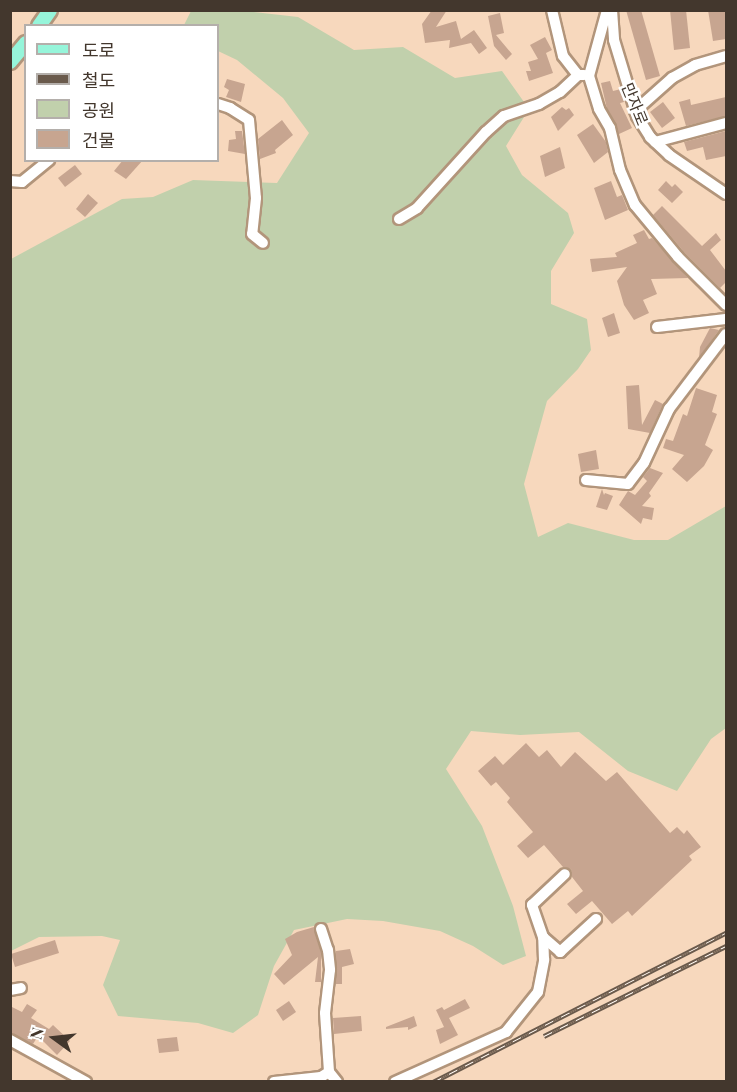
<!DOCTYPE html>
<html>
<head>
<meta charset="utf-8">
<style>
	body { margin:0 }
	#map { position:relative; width:737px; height:1092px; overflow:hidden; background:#f7d8bd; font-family:"Playfair Display","Noto Sans KR",serif }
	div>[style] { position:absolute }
	.green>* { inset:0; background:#c1d0ac }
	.building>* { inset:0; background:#c7a590 }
	.roads { filter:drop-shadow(2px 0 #b2957b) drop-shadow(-2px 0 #b2957b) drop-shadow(0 2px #b2957b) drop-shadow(0 -2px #b2957b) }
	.minor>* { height:10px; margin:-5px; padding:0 5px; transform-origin:5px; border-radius:5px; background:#fff }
	.major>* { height:14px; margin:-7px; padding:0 7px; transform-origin:7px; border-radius:7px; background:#96f5da }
	.rail>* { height:5px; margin-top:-2.5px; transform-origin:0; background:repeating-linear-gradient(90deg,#fff 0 9px,#6a5a4c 0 18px); box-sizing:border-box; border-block:2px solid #6a5a4c }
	span { translate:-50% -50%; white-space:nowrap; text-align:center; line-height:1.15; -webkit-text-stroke:5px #fff; paint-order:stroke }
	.street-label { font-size:16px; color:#43372d }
	.frame { position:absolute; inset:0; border:12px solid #43372d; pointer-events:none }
	.legend { position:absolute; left:24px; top:24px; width:195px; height:138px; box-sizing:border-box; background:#fff; border:2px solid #b4afab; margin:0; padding:8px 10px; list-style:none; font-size:18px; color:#43372d }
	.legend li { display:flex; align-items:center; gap:12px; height:30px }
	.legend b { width:30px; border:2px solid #b4afab }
	.north { position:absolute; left:24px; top:1008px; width:60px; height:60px; -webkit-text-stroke:4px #fff; paint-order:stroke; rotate:285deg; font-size:16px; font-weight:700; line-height:24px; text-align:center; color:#43372d }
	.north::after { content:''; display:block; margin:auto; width:21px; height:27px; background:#43372d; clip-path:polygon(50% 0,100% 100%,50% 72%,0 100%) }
</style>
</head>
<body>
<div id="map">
	<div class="green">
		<div style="clip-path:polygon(191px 11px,245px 11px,298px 17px,354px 50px,403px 47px,455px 78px,502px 71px,529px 109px,506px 146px,522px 175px,568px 213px,574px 233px,551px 271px,551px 304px,587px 319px,591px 350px,578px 369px,547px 401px,524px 484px,538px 537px,568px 523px,634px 540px,668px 540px,726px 506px,726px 728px,711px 739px,677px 791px,628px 771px,579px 732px,520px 735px,471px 731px,446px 769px,482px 826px,513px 906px,526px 956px,503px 965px,473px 946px,440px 931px,383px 921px,347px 919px,294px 930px,274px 966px,258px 1015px,233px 1033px,198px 1023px,118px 1016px,103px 985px,120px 940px,102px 936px,39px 937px,11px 951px,11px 259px,122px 199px,153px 197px,193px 180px,277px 183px,309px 133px,283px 98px,237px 60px,218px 51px,218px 26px,184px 25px)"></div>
	</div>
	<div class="building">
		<div style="clip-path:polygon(432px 10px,447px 10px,436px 27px,456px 21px,461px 39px,474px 30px,487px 48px,479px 54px,471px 43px,449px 48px,450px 40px,425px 43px,422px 24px)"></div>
		<div style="clip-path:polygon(626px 10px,641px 10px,660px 76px,646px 80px)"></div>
		<div style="clip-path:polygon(670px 10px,686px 10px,690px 48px,674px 50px)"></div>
		<div style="clip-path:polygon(708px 10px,726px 10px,726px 39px,713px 41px)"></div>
		<div style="clip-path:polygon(500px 13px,504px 33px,496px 35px,512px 54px,506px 60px,494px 46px,488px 16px)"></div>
		<div style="clip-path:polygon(545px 37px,552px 50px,546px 53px,553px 73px,529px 81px,526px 71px,531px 71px,528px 62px,538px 59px,530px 45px)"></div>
		<div style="clip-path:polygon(227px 79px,245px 84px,241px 102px,226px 97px,229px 90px,224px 87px)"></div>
		<div style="clip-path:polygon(610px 81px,613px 91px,621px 89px,624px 102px,620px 103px,632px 128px,619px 134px,607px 109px,601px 83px)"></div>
		<div style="clip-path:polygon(726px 97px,726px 116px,686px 126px,679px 102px,690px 99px,691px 105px)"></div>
		<div style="clip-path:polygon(663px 102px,675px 118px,662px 128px,650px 112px)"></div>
		<div style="clip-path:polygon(562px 107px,566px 110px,569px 108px,574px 115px,558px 131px,551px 117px)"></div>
		<div style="clip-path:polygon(282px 120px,293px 135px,275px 150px,276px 153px,260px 159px,258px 139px)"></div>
		<div style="clip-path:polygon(593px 124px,606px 142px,608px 152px,594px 163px,577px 135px)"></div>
		<div style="clip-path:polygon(235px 131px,242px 131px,245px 154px,228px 151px,229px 140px,236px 139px)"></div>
		<div style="clip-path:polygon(726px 131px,726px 156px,706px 160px,703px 147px,687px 151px,684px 142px)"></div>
		<div style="clip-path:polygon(560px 147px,565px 168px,545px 177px,540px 156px)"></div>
		<div style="clip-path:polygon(123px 160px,143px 160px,126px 179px,114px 171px)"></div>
		<div style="clip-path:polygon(75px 165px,82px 174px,65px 187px,58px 178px)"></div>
		<div style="clip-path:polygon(611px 181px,617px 197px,622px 195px,628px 210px,605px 220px,594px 188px)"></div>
		<div style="clip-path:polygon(666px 181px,672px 187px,675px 184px,683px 192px,672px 203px,658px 190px)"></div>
		<div style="clip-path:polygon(88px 194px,98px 203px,85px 217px,76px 209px)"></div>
		<div style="clip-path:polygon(662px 206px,702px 246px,716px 233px,721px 240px,710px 250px,726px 271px,726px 282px,720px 288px,684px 252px,653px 215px)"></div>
		<div style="clip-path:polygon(644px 230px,649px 239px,652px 238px,688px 278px,651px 279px,657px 294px,643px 300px,649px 313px,634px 320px,624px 305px,617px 281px,627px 267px,592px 272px,590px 259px,617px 257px,615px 253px,637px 243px,633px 235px)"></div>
		<div style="clip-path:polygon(614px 313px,620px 333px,608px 337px,602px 318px)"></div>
		<div style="clip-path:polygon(710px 328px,719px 330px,699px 358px,700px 347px)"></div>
		<div style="clip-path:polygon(639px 385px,642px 425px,655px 400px,663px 404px,650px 433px,628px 429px,626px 386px)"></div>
		<div style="clip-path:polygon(696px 388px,717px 395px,712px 412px,717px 414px,705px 445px,713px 450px,704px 466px,687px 482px,672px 469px,684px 455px,663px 448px,666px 439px,673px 441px,683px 414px,687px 416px)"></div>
		<div style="clip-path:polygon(596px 450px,599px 469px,581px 472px,578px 454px)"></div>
		<div style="clip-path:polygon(650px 468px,663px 473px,649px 493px,651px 496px,642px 506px,654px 508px,652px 520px,643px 518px,641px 524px,619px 505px,628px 491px,635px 495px,647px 481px,643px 477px)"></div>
		<div style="clip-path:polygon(602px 489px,604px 495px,605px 493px,613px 496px,607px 510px,596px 507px)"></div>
		<div style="clip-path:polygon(526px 743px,539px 757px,547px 750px,561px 767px,575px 752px,606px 781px,617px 772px,670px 833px,677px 827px,684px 834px,687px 830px,701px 847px,689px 856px,692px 860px,632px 916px,628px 911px,612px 924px,592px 901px,576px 914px,567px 904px,583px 891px,572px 877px,571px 869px,563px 867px,544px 845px,528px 858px,517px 846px,533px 832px,507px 802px,510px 798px,496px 782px,491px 786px,478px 771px,495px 756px,503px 765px)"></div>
		<div style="clip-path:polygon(314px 927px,321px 952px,321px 982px,315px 982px,318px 957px,284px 985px,274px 974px,292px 955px,285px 939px,297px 932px)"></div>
		<div style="clip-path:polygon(55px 940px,59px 953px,15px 967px,11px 954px)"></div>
		<div style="clip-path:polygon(350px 949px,354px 964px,342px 967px,342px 984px,336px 984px,336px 951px)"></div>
		<div style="clip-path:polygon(465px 999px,470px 1008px,449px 1018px,458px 1035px,440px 1044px,436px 1030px,444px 1027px,436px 1010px,442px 1007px,444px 1010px)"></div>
		<div style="clip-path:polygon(289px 1001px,296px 1012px,283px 1021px,276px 1010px)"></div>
		<div style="clip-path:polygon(27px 1004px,37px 1010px,31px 1018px,49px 1029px,53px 1025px,70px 1041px,57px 1055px,38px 1036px,33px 1044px,10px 1033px,10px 1006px,22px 1012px)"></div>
		<div style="clip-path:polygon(361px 1016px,362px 1031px,334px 1034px,333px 1018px)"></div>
		<div style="clip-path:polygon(414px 1016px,417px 1026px,408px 1030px,408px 1027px,386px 1029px,386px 1027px)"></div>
		<div style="clip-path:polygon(177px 1037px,179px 1051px,159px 1053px,157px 1039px)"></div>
	</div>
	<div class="roads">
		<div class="minor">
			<div style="left:552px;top:10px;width:47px;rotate:76.6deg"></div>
			<div style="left:563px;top:56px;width:24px;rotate:52deg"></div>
			<div style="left:578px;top:75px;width:6px"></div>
			<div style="left:607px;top:10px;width:68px;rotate:105.3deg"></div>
			<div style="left:589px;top:76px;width:34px;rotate:73deg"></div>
			<div style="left:599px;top:109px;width:22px;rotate:60deg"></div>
			<div style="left:610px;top:128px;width:43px;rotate:76.6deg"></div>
			<div style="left:620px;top:170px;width:38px;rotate:67deg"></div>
			<div style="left:635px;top:205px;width:67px;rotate:50.4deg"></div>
			<div style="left:678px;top:257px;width:68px;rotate:45deg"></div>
			<div style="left:612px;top:10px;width:30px;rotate:86deg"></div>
			<div style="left:614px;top:40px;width:79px;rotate:73.2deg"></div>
			<div style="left:637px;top:116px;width:25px;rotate:58deg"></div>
			<div style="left:650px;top:137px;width:26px;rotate:43deg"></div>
			<div style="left:669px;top:155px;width:69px;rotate:34.4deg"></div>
			<div style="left:218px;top:104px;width:13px;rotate:18deg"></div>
			<div style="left:230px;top:108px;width:22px;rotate:32deg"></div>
			<div style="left:249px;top:120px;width:78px;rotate:84.9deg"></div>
			<div style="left:256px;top:198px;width:36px;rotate:96deg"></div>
			<div style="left:252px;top:234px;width:14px;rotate:39deg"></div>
			<div style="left:635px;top:111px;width:50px;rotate:-41.7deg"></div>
			<div style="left:672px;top:78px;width:26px;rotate:-29deg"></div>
			<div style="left:695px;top:65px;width:32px;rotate:-16deg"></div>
			<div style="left:655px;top:142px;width:73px;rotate:-15deg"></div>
			<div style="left:10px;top:181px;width:12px;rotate:5deg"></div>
			<div style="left:22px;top:182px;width:35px;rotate:-39deg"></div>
			<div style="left:399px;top:219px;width:21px;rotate:-31deg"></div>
			<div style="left:417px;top:208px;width:103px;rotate:-47.8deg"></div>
			<div style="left:486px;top:132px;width:24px;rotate:-42deg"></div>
			<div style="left:504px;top:116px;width:37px;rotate:-19deg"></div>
			<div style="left:539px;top:104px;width:24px;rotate:-30deg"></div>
			<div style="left:560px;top:92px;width:25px;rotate:-43deg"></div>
			<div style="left:657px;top:327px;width:69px;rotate:-6.6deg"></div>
			<div style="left:586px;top:480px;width:42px;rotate:5.4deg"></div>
			<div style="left:628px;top:484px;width:26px;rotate:-53deg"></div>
			<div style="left:644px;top:463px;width:60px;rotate:-65.2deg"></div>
			<div style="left:669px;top:409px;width:94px;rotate:-52.8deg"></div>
			<div style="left:321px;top:929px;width:22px;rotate:72deg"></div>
			<div style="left:328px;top:950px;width:20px;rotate:84deg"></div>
			<div style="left:330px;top:970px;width:43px;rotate:96.6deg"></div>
			<div style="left:325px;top:1013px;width:59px;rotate:86.1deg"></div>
			<div style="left:543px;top:937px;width:34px;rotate:-109deg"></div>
			<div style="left:532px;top:905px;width:45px;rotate:-43.2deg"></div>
			<div style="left:10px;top:990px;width:11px;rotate:-10deg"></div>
			<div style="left:10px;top:1040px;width:87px;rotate:28.9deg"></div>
			<div style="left:274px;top:1082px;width:47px;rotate:-6.1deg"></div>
			<div style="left:321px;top:1077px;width:9px;rotate:-32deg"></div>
			<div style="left:329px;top:1072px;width:13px;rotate:51deg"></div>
			<div style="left:395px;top:1082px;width:122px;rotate:-24.2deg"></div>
			<div style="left:506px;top:1032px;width:51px;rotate:-51.3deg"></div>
			<div style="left:538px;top:992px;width:33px;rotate:-79deg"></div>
			<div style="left:544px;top:960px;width:23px;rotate:-92deg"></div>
			<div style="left:543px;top:937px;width:23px;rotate:41deg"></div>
			<div style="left:560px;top:952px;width:49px;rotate:-42.5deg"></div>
		</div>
		<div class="major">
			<div style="left:39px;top:26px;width:19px;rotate:-55deg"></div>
			<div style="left:10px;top:62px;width:25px;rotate:-50deg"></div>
		</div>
	</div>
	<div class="rail">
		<div style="left:544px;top:1036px;width:203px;rotate:-26.3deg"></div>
		<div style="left:433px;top:1082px;width:329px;rotate:-27deg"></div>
	</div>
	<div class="street-label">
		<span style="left:635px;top:104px;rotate:68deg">만자로</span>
	</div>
	<div class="frame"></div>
	<ul class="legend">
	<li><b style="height:8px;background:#96f5da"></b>도로</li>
	<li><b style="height:8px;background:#6a5a4c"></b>철도</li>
	<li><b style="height:16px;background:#c1d0ac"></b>공원</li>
	<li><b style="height:16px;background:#c7a590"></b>건물</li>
	</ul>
	<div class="north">N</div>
</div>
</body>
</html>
